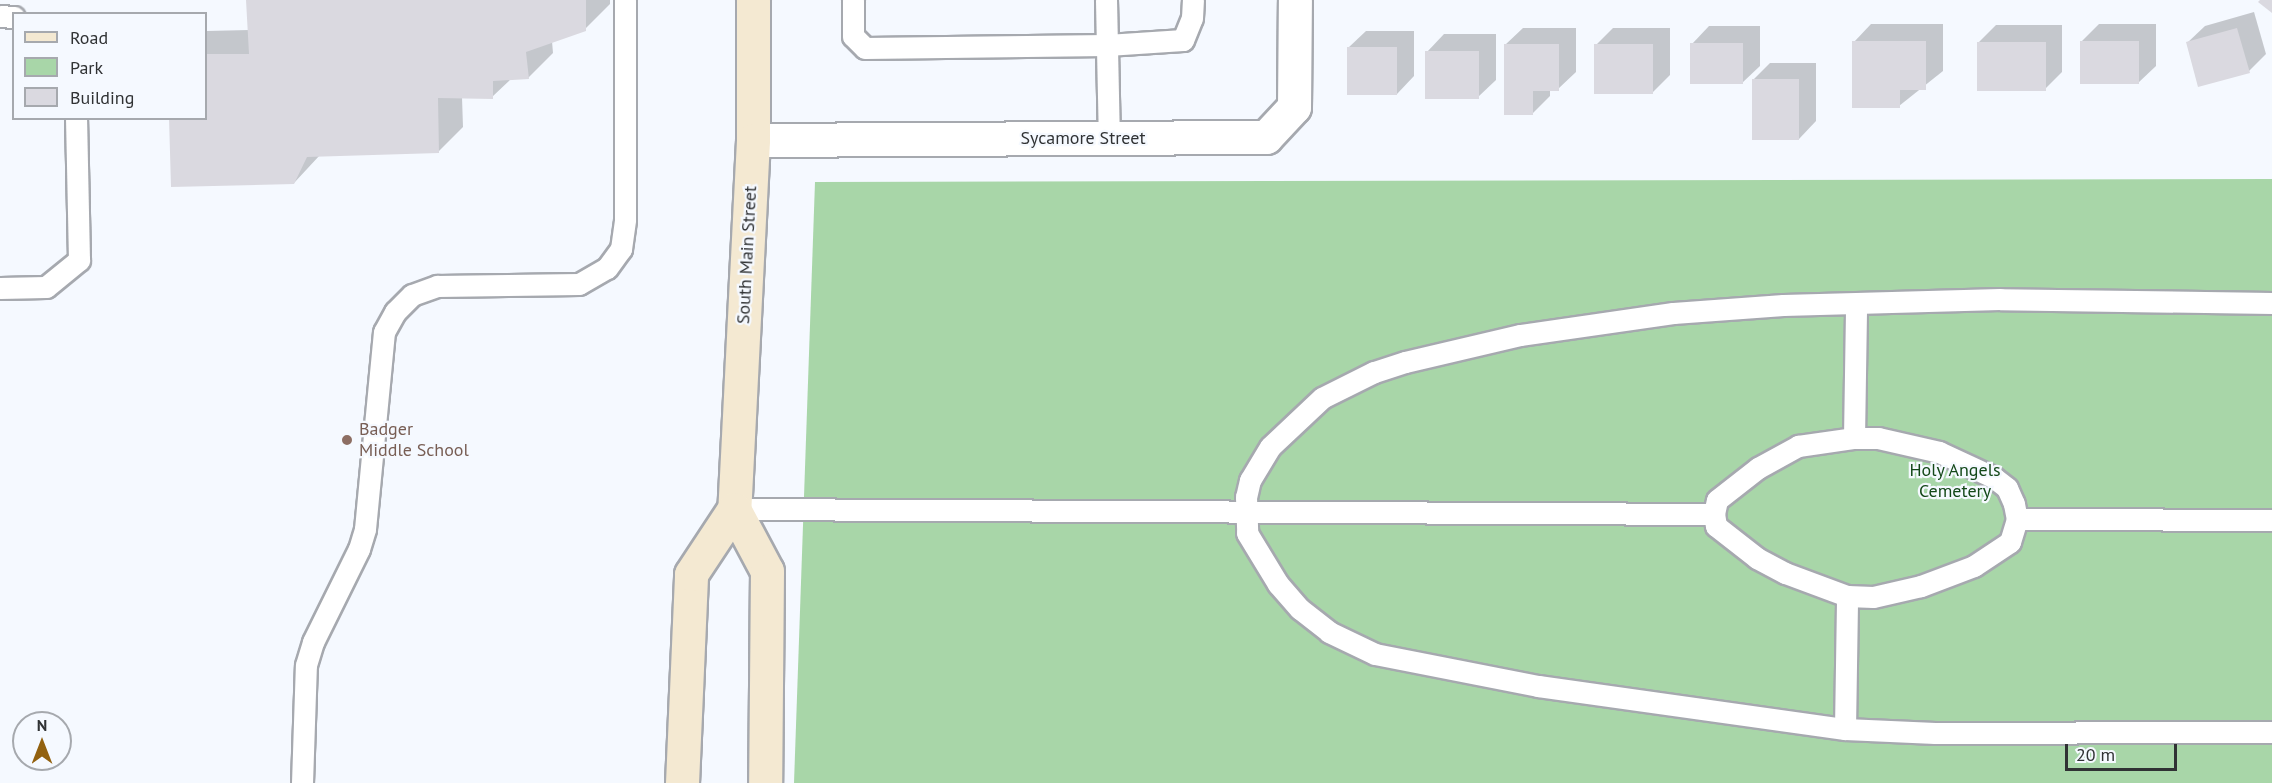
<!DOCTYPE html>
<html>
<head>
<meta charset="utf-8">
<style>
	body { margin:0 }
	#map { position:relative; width:2272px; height:783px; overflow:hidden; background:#f5f9ff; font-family:"PT Sans",sans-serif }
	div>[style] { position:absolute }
	.green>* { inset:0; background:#a8d6a8 }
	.shadow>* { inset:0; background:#0003 }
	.building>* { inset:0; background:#dad9e0 }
	.roads { filter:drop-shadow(2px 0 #a6a9af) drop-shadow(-2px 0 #a6a9af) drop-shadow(0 2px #a6a9af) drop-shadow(0 -2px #a6a9af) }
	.lane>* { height:21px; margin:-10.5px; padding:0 10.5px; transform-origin:10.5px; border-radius:10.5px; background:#fff }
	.street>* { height:33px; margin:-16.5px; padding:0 16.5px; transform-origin:16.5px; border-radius:16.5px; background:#fff }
	.secondary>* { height:33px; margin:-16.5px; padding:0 16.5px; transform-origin:16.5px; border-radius:16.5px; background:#f4e9d2 }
	.dots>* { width:16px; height:16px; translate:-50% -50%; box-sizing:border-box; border:3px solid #f5f9ff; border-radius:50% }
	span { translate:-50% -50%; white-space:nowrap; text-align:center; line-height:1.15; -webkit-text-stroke:4.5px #f5f9ff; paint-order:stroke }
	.street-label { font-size:18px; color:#303234 }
	.education-label { font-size:18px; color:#785e54 }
	.left { translate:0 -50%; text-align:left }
	.park-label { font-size:18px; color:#134818 }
	.legend { position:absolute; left:12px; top:12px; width:195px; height:108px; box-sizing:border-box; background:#f5f9ff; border:2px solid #a6a9ae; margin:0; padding:8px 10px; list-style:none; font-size:18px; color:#303234 }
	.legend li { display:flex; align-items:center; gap:12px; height:30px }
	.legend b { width:30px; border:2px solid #a6a9ae }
	.north { position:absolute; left:12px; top:711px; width:60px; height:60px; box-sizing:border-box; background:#f5f9ff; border:2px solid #a6a9ae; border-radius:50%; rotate:0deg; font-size:16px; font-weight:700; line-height:24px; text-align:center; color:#303234 }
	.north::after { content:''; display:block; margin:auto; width:21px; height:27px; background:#92610f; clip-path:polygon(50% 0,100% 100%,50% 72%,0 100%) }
	.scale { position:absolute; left:2065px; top:744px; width:112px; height:27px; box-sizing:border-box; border:3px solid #303234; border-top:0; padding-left:8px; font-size:18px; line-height:21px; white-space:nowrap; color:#303234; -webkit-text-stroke:4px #f5f9ff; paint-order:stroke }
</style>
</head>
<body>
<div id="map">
	<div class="green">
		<div style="clip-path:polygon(2272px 179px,2272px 783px,794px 783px,815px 182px)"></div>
	</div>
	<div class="shadow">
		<div style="clip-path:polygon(248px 0,610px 0,610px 4px,585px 29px,552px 41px,553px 53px,528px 78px,511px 79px,492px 97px,462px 97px,463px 127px,438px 152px,320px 155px,294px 183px,206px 118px,206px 31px,249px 30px)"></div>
		<div style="clip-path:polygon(2254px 12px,2266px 54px,2249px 71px,2187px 43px,2205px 26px)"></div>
		<div style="clip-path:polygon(1871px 24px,1943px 24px,1943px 71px,1899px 106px,1854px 42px)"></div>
		<div style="clip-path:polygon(2099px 24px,2156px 24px,2156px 66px,2138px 83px,2082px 41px)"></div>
		<div style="clip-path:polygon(1996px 25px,2062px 25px,2062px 72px,2045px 89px,1979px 42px)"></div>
		<div style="clip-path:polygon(1709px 26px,1760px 26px,1760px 66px,1742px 83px,1692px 44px)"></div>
		<div style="clip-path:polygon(1523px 28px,1576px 28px,1576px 72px,1558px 89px,1550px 89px,1550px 96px,1532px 114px,1505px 45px)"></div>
		<div style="clip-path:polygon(1613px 28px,1670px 28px,1670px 75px,1653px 92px,1596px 45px)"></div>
		<div style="clip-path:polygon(1366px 31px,1414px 31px,1414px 76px,1397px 94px,1348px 48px)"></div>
		<div style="clip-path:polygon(1444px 34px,1496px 34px,1496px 80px,1478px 97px,1427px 52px)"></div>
		<div style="clip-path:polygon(1770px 63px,1816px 63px,1816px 121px,1799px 139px,1753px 80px)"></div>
	</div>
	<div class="building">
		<div style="clip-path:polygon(246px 0,586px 0,586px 31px,526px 52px,529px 79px,493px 81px,493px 99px,438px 98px,439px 153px,307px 157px,294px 184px,171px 187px,169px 118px,206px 118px,206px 54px,249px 54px)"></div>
		<div style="clip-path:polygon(2260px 0,2272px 0,2272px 13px,2258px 2px)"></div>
		<div style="clip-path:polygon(2237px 28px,2250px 73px,2198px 87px,2186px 42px)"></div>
		<div style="clip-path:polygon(1852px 41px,1926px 41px,1926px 90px,1900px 90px,1900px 108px,1852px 108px)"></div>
		<div style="clip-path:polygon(2080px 41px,2139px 41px,2139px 84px,2080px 84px)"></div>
		<div style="clip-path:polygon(1977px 42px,2046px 42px,2046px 91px,1977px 91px)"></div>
		<div style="clip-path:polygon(1690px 43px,1743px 43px,1743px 84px,1690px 84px)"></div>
		<div style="clip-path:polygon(1504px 44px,1559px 44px,1559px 91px,1533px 91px,1533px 115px,1504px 115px)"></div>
		<div style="clip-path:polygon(1594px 44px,1653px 44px,1653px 94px,1594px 94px)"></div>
		<div style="clip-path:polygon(1347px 47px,1397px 47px,1397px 95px,1347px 95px)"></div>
		<div style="clip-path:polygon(1425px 51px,1479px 51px,1479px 99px,1425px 99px)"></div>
		<div style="clip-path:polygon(1752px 79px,1799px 79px,1799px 140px,1752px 140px)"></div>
	</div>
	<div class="roads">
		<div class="lane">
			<div style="left:853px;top:0;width:36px;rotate:90deg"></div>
			<div style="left:853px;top:36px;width:17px;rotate:45deg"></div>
			<div style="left:865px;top:48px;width:242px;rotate:-0.7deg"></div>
			<div style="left:1107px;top:45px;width:76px;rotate:-3.8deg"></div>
			<div style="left:1183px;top:40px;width:24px;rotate:-68deg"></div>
			<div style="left:1192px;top:18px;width:18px;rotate:-87deg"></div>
			<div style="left:1106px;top:0;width:138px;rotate:88.8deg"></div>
			<div style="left:0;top:16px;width:14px;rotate:4deg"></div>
			<div style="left:0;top:288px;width:46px;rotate:-1.2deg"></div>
			<div style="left:46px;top:287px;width:43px;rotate:-39.3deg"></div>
			<div style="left:79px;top:260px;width:142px;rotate:-91.2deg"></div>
			<div style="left:2272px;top:303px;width:272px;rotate:-179.2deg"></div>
			<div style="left:2000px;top:299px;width:217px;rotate:178.4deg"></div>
			<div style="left:1783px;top:305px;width:110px;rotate:175.8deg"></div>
			<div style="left:1673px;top:313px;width:155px;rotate:171.8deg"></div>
			<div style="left:1520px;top:335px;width:118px;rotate:166.8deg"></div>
			<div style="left:1405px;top:362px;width:33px;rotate:162deg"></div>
			<div style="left:1374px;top:372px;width:58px;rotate:153.4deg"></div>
			<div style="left:1322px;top:398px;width:71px;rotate:136.7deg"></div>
			<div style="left:1270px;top:447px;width:39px;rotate:121deg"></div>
			<div style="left:1250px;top:480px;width:17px;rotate:103deg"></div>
			<div style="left:1246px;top:497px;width:36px;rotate:88deg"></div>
			<div style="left:1247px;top:533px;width:60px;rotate:58.7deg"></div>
			<div style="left:1278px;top:584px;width:33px;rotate:49deg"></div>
			<div style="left:1300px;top:609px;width:37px;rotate:38deg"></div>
			<div style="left:1329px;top:632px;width:51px;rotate:25.6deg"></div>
			<div style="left:1375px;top:654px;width:166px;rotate:11.1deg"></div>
			<div style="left:1538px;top:686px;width:310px;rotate:8deg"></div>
			<div style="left:1845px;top:729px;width:90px;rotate:2.5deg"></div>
			<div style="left:1935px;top:733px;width:337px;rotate:-0.2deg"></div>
			<div style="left:1854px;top:438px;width:24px"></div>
			<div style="left:1878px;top:438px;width:63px;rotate:12.9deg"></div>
			<div style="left:1939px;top:452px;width:60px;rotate:24.8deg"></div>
			<div style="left:1993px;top:477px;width:18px;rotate:38deg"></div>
			<div style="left:2007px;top:488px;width:17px;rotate:66deg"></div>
			<div style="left:2014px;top:504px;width:15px;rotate:79deg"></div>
			<div style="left:2017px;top:519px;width:24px;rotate:107deg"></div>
			<div style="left:2010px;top:542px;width:43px;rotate:146.3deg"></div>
			<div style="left:1974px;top:566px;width:57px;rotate:159.3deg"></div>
			<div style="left:1921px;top:586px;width:49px;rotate:167.1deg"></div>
			<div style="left:1873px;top:597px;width:26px;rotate:-178deg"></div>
			<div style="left:1847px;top:596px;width:66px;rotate:-159.6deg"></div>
			<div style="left:1785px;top:573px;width:32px;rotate:-152deg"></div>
			<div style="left:1757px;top:558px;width:52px;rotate:-142deg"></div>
			<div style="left:1716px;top:526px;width:12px;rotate:-99deg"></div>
			<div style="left:1714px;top:514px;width:14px;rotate:-78deg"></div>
			<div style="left:1717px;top:500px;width:52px;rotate:-38deg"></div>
			<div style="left:1758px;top:468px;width:46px;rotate:-28.8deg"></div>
			<div style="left:1798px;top:446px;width:57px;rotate:-8.1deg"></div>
			<div style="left:1854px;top:438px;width:133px;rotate:-89.1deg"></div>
			<div style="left:734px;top:509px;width:980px;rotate:0.29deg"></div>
			<div style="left:2017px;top:519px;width:255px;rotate:0.2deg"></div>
			<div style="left:1845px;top:729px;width:133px;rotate:-89.1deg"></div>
			<div style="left:302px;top:783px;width:118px;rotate:-88.1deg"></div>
			<div style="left:306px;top:665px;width:24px;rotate:-73deg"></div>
			<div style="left:313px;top:642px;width:104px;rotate:-63.7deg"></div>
			<div style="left:359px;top:549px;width:21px;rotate:-73deg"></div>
			<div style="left:365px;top:529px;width:198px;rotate:-84.5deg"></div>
			<div style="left:384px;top:332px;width:23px;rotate:-61deg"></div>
			<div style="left:395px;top:312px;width:24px;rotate:-45deg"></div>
			<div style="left:412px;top:295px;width:27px;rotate:-20deg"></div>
			<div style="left:437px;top:286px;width:142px;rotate:-0.8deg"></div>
			<div style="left:579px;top:284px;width:32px;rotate:-30deg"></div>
			<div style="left:607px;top:268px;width:24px;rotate:-54deg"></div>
			<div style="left:621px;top:249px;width:30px;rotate:-82deg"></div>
			<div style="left:625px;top:219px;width:219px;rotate:-90deg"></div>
		</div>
		<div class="street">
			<div style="left:753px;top:140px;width:513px;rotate:-0.34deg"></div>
			<div style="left:1266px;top:137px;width:41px;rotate:-47deg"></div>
			<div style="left:1294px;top:107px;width:107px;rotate:-89.5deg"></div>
		</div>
		<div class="secondary">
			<div style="left:753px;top:0;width:140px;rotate:90deg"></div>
			<div style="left:753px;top:140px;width:369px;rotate:92.9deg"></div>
			<div style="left:734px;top:509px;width:70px;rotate:62deg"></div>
			<div style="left:767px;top:571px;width:212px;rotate:90.5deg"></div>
			<div style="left:682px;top:783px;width:209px;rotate:-87.5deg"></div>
			<div style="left:691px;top:574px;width:78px;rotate:-56.5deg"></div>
		</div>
	</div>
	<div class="dots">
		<div style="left:347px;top:440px;background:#8d6e63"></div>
	</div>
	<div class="street-label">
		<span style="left:1083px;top:138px">Sycamore Street</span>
		<span style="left:747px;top:255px;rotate:-87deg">South Main Street</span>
	</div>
	<div class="education-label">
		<span class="left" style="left:359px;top:440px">Badger<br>Middle School</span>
	</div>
	<div class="park-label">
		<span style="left:1955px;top:481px">Holy Angels<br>Cemetery</span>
	</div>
	<ul class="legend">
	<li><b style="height:8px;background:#f4e9d2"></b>Road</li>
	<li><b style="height:16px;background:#a8d6a8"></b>Park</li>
	<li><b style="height:16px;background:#dad9e0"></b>Building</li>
	</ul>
	<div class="north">N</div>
	<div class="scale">20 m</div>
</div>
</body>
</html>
